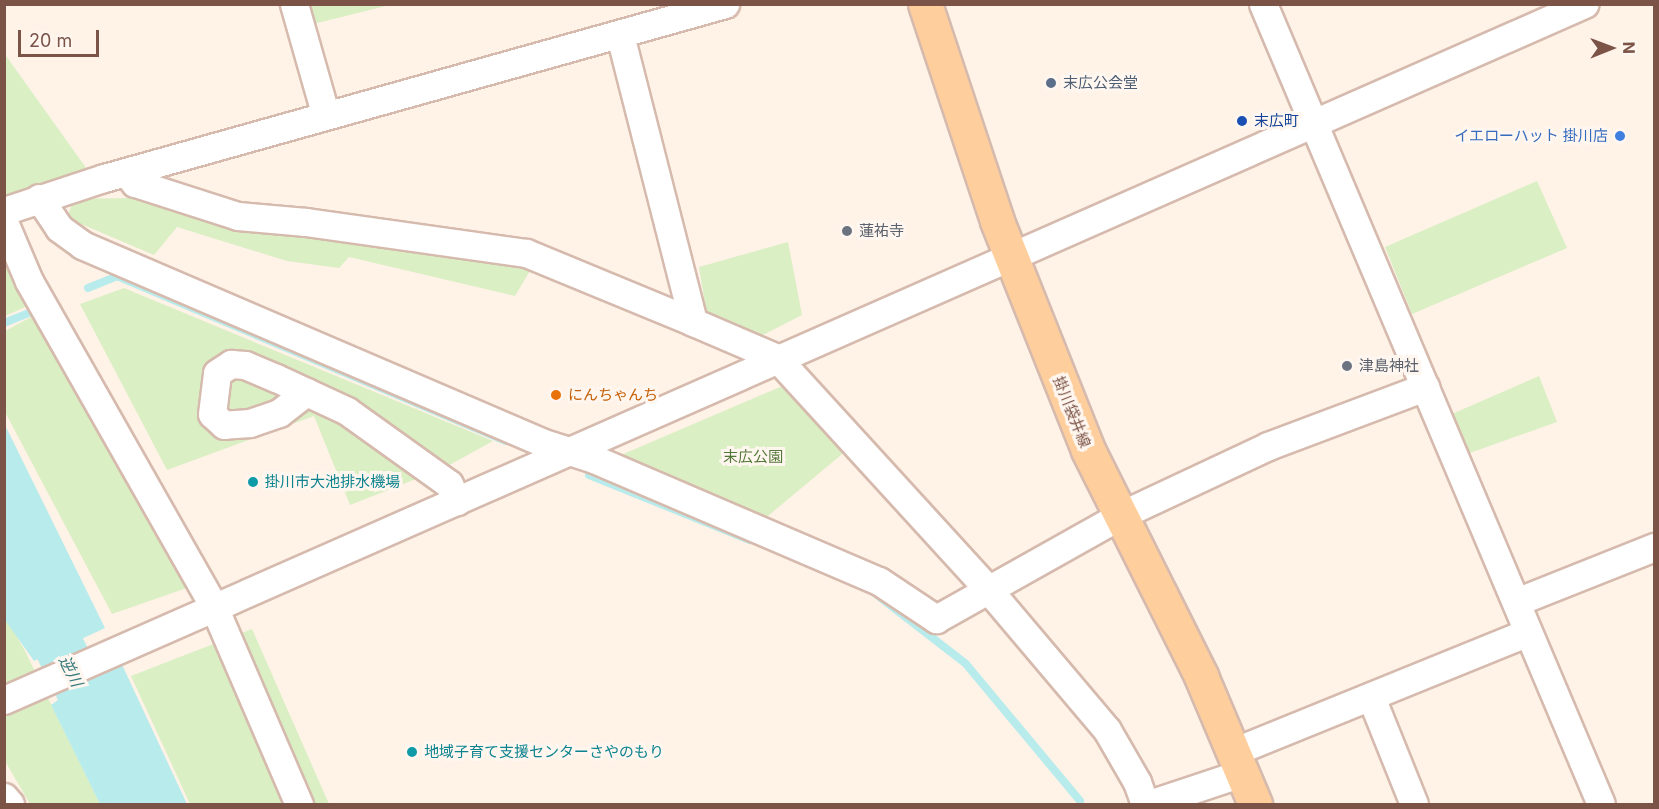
<!DOCTYPE html>
<html>
<head>
<meta charset="utf-8">
<style>
	body { margin:0 }
	#map { position:relative; width:1659px; height:809px; overflow:hidden; background:#fff2e7; font-family:Inter,"Noto Sans JP",sans-serif }
	div>[style] { position:absolute }
	.green>* { inset:0; background:#daefc3 }
	.water>* { inset:0; background:#b8ebeb }
	.stream>* { height:8px; margin:-4px; padding:0 4px; transform-origin:4px; border-radius:4px; background:#b8ebeb }
	.river>* { height:50px; margin:-25px; padding:0 25px; transform-origin:25px; border-radius:25px; background:#b8ebeb }
	.roads { filter:drop-shadow(2px 0 #d5baad) drop-shadow(-2px 0 #d5baad) drop-shadow(0 2px #d5baad) drop-shadow(0 -2px #d5baad) }
	.minor>* { height:27px; margin:-13.5px; padding:0 13.5px; transform-origin:13.5px; border-radius:13.5px; background:#fff }
	.major>* { height:33px; margin:-16.5px; padding:0 16.5px; transform-origin:16.5px; border-radius:16.5px; background:#ffce9d }
	.dots>* { width:16px; height:16px; translate:-50% -50%; box-sizing:border-box; border:3px solid #fff7ef; border-radius:50% }
	span { translate:-50% -50%; white-space:nowrap; text-align:center; line-height:1.15; -webkit-text-stroke:6px #fff7ef; paint-order:stroke }
	.service-label { font-size:15px; color:#4e5e75 }
	.left { translate:0 -50%; text-align:left }
	.transit-label { font-size:15px; color:#164399 }
	.shop-label { font-size:15px; color:#366cbe }
	.right { translate:-100% -50%; text-align:right }
	.worship-label { font-size:15px; color:#5b616d }
	.food-label { font-size:15px; color:#c56008 }
	.street-label { font-size:15px; color:#7c5347 }
	.park-label { font-size:15px; color:#537738 }
	.culture-label { font-size:15px; color:#0d838f }
	.water-label { font-size:16px; color:#36797b; font-style:italic }
	.frame { position:absolute; inset:0; border:6px solid #7c5347; pointer-events:none }
	.north { position:absolute; left:1581px; top:18px; width:60px; height:60px; -webkit-text-stroke:4px #fff7ef; paint-order:stroke; rotate:89deg; font-size:16px; font-weight:700; line-height:24px; text-align:center; color:#7c5347 }
	.north::after { content:''; display:block; margin:auto; width:21px; height:27px; background:#7c5347; clip-path:polygon(50% 0,100% 100%,50% 72%,0 100%) }
	.scale { position:absolute; left:18px; top:30px; width:81px; height:27px; box-sizing:border-box; border:3px solid #7c5347; border-top:0; padding-left:8px; font-size:18px; line-height:21px; white-space:nowrap; color:#7c5347; -webkit-text-stroke:4px #fff7ef; paint-order:stroke }
</style>
</head>
<body>
<div id="map">
	<div class="green">
		<div style="clip-path:polygon(304px 4px,390px 5px,309px 25px)"></div>
		<div style="clip-path:polygon(4px 53px,89px 172px,4px 202px)"></div>
		<div style="clip-path:polygon(1537px 181px,1567px 248px,1412px 314px,1385px 247px)"></div>
		<div style="clip-path:polygon(130px 198px,168px 203px,534px 264px,515px 296px,349px 257px,339px 268px,287px 261px,177px 227px,154px 255px,67px 218px,74px 199px)"></div>
		<div style="clip-path:polygon(4px 242px,32px 304px,5px 316px,4px 316px)"></div>
		<div style="clip-path:polygon(788px 242px,802px 315px,751px 341px,707px 316px,699px 267px)"></div>
		<div style="clip-path:polygon(124px 288px,493px 441px,444px 468px,350px 505px,314px 416px,167px 470px,80px 304px)"></div>
		<div style="clip-path:polygon(35px 315px,204px 582px,112px 614px,5px 412px,5px 331px)"></div>
		<div style="clip-path:polygon(1539px 376px,1557px 422px,1467px 454px,1452px 414px)"></div>
		<div style="clip-path:polygon(787px 384px,847px 450px,762px 521px,614px 458px)"></div>
		<div style="clip-path:polygon(4px 614px,25px 651px,100px 804px,30px 804px,5px 761px)"></div>
		<div style="clip-path:polygon(252px 629px,329px 804px,190px 804px,131px 676px)"></div>
	</div>
	<div class="water">
		<div style="clip-path:polygon(5px 425px,105px 628px,34px 661px,5px 620px)"></div>
		<div style="clip-path:polygon(118px 656px,187px 804px,100px 804px,51px 705px)"></div>
	</div>
	<div class="stream">
		<div style="left:88px;top:288px;width:31px;rotate:-22deg"></div>
		<div style="left:117px;top:276px;width:422px;rotate:23deg"></div>
		<div style="left:4px;top:323px;width:31px;rotate:-22deg"></div>
		<div style="left:589px;top:475px;width:174px;rotate:22deg"></div>
		<div style="left:872px;top:591px;width:119px;rotate:37.8deg"></div>
		<div style="left:966px;top:664px;width:178px;rotate:50.2deg"></div>
	</div>
	<div class="river">
		<div style="left:4px;top:537px;width:299px;rotate:63.3deg"></div>
	</div>
	<div class="roads">
		<div class="minor">
			<div style="left:294px;top:4px;width:116px;rotate:74.1deg"></div>
			<div style="left:1263px;top:4px;width:868px;rotate:67.1deg"></div>
			<div style="left:620px;top:35px;width:296px;rotate:75.7deg"></div>
			<div style="left:693px;top:322px;width:91px;rotate:23.2deg"></div>
			<div style="left:777px;top:358px;width:311px;rotate:47.6deg"></div>
			<div style="left:987px;top:588px;width:186px;rotate:49.8deg"></div>
			<div style="left:1107px;top:730px;width:60px;rotate:60deg"></div>
			<div style="left:1137px;top:782px;width:23px;rotate:70deg"></div>
			<div style="left:126px;top:172px;width:14px;rotate:51deg"></div>
			<div style="left:135px;top:183px;width:108px;rotate:17.8deg"></div>
			<div style="left:238px;top:216px;width:68px;rotate:5deg"></div>
			<div style="left:306px;top:222px;width:222px;rotate:8deg"></div>
			<div style="left:526px;top:253px;width:181px;rotate:22.4deg"></div>
			<div style="left:39px;top:198px;width:36px;rotate:56deg"></div>
			<div style="left:59px;top:228px;width:29px;rotate:36deg"></div>
			<div style="left:82px;top:245px;width:499px;rotate:23.2deg"></div>
			<div style="left:541px;top:442px;width:56px;rotate:17.8deg"></div>
			<div style="left:594px;top:459px;width:310px;rotate:23.2deg"></div>
			<div style="left:879px;top:581px;width:69px;rotate:33.7deg"></div>
			<div style="left:936px;top:619px;width:212px;rotate:-29.3deg"></div>
			<div style="left:1121px;top:515px;width:162px;rotate:-25.1deg"></div>
			<div style="left:1268px;top:446px;width:168px;rotate:-20.6deg"></div>
			<div style="left:4px;top:211px;width:105px;rotate:-18.3deg"></div>
			<div style="left:104px;top:178px;width:645px;rotate:-15.65deg"></div>
			<div style="left:4px;top:222px;width:64px;rotate:67deg"></div>
			<div style="left:29px;top:281px;width:375px;rotate:60.4deg"></div>
			<div style="left:214px;top:607px;width:215px;rotate:66.7deg"></div>
			<div style="left:306px;top:392px;width:34px;rotate:142deg"></div>
			<div style="left:279px;top:413px;width:31px;rotate:161deg"></div>
			<div style="left:250px;top:423px;width:26px;rotate:176deg"></div>
			<div style="left:224px;top:425px;width:16px;rotate:-137deg"></div>
			<div style="left:212px;top:414px;width:41px;rotate:-83deg"></div>
			<div style="left:217px;top:373px;width:17px;rotate:-33deg"></div>
			<div style="left:231px;top:364px;width:14px;rotate:4deg"></div>
			<div style="left:245px;top:365px;width:34px;rotate:23deg"></div>
			<div style="left:276px;top:378px;width:78px;rotate:24.9deg"></div>
			<div style="left:347px;top:411px;width:125px;rotate:35.6deg"></div>
			<div style="left:449px;top:484px;width:19px;rotate:65deg"></div>
			<div style="left:1516px;top:602px;width:149px;rotate:-21.7deg"></div>
			<div style="left:1371px;top:697px;width:115px;rotate:68.1deg"></div>
			<div style="left:4px;top:700px;width:1727px;rotate:-23.77deg"></div>
			<div style="left:1233px;top:752px;width:318px;rotate:-22.1deg"></div>
			<div style="left:4px;top:797px;width:9px;rotate:49deg"></div>
			<div style="left:1149px;top:804px;width:98px;rotate:-18.4deg"></div>
		</div>
		<div class="major">
			<div style="left:925px;top:4px;width:229px;rotate:71.6deg"></div>
			<div style="left:997px;top:221px;width:246px;rotate:68.3deg"></div>
			<div style="left:1088px;top:450px;width:253px;rotate:63.4deg"></div>
			<div style="left:1201px;top:676px;width:139px;rotate:67.1deg"></div>
		</div>
	</div>
	<div class="dots">
		<div style="left:1051px;top:83px;background:#5c6f8a"></div>
		<div style="left:1242px;top:121px;background:#1a4fb4"></div>
		<div style="left:1620px;top:136px;background:#3f7fe0"></div>
		<div style="left:847px;top:231px;background:#6b7280"></div>
		<div style="left:1347px;top:366px;background:#6b7280"></div>
		<div style="left:556px;top:395px;background:#e8710a"></div>
		<div style="left:253px;top:482px;background:#0f9aa8"></div>
		<div style="left:412px;top:752px;background:#0f9aa8"></div>
	</div>
	<div class="service-label">
		<span class="left" style="left:1063px;top:83px">末広公会堂</span>
	</div>
	<div class="transit-label">
		<span class="left" style="left:1254px;top:121px">末広町</span>
	</div>
	<div class="shop-label">
		<span class="right" style="left:1608px;top:136px">イエローハット 掛川店</span>
	</div>
	<div class="worship-label">
		<span class="left" style="left:859px;top:231px">蓮祐寺</span>
		<span class="left" style="left:1359px;top:366px">津島神社</span>
	</div>
	<div class="food-label">
		<span class="left" style="left:568px;top:395px">にんちゃんち</span>
	</div>
	<div class="street-label">
		<span style="left:1072px;top:412px;rotate:68deg">掛川袋井線</span>
	</div>
	<div class="park-label">
		<span style="left:753px;top:457px">末広公園</span>
	</div>
	<div class="culture-label">
		<span class="left" style="left:265px;top:482px">掛川市大池排水機場</span>
		<span class="left" style="left:424px;top:752px">地域子育て支援センターさやのもり</span>
	</div>
	<div class="water-label">
		<span style="left:71px;top:671px;rotate:63deg">逆川</span>
	</div>
	<div class="frame"></div>
	<div class="north">N</div>
	<div class="scale">20 m</div>
</div>
</body>
</html>
